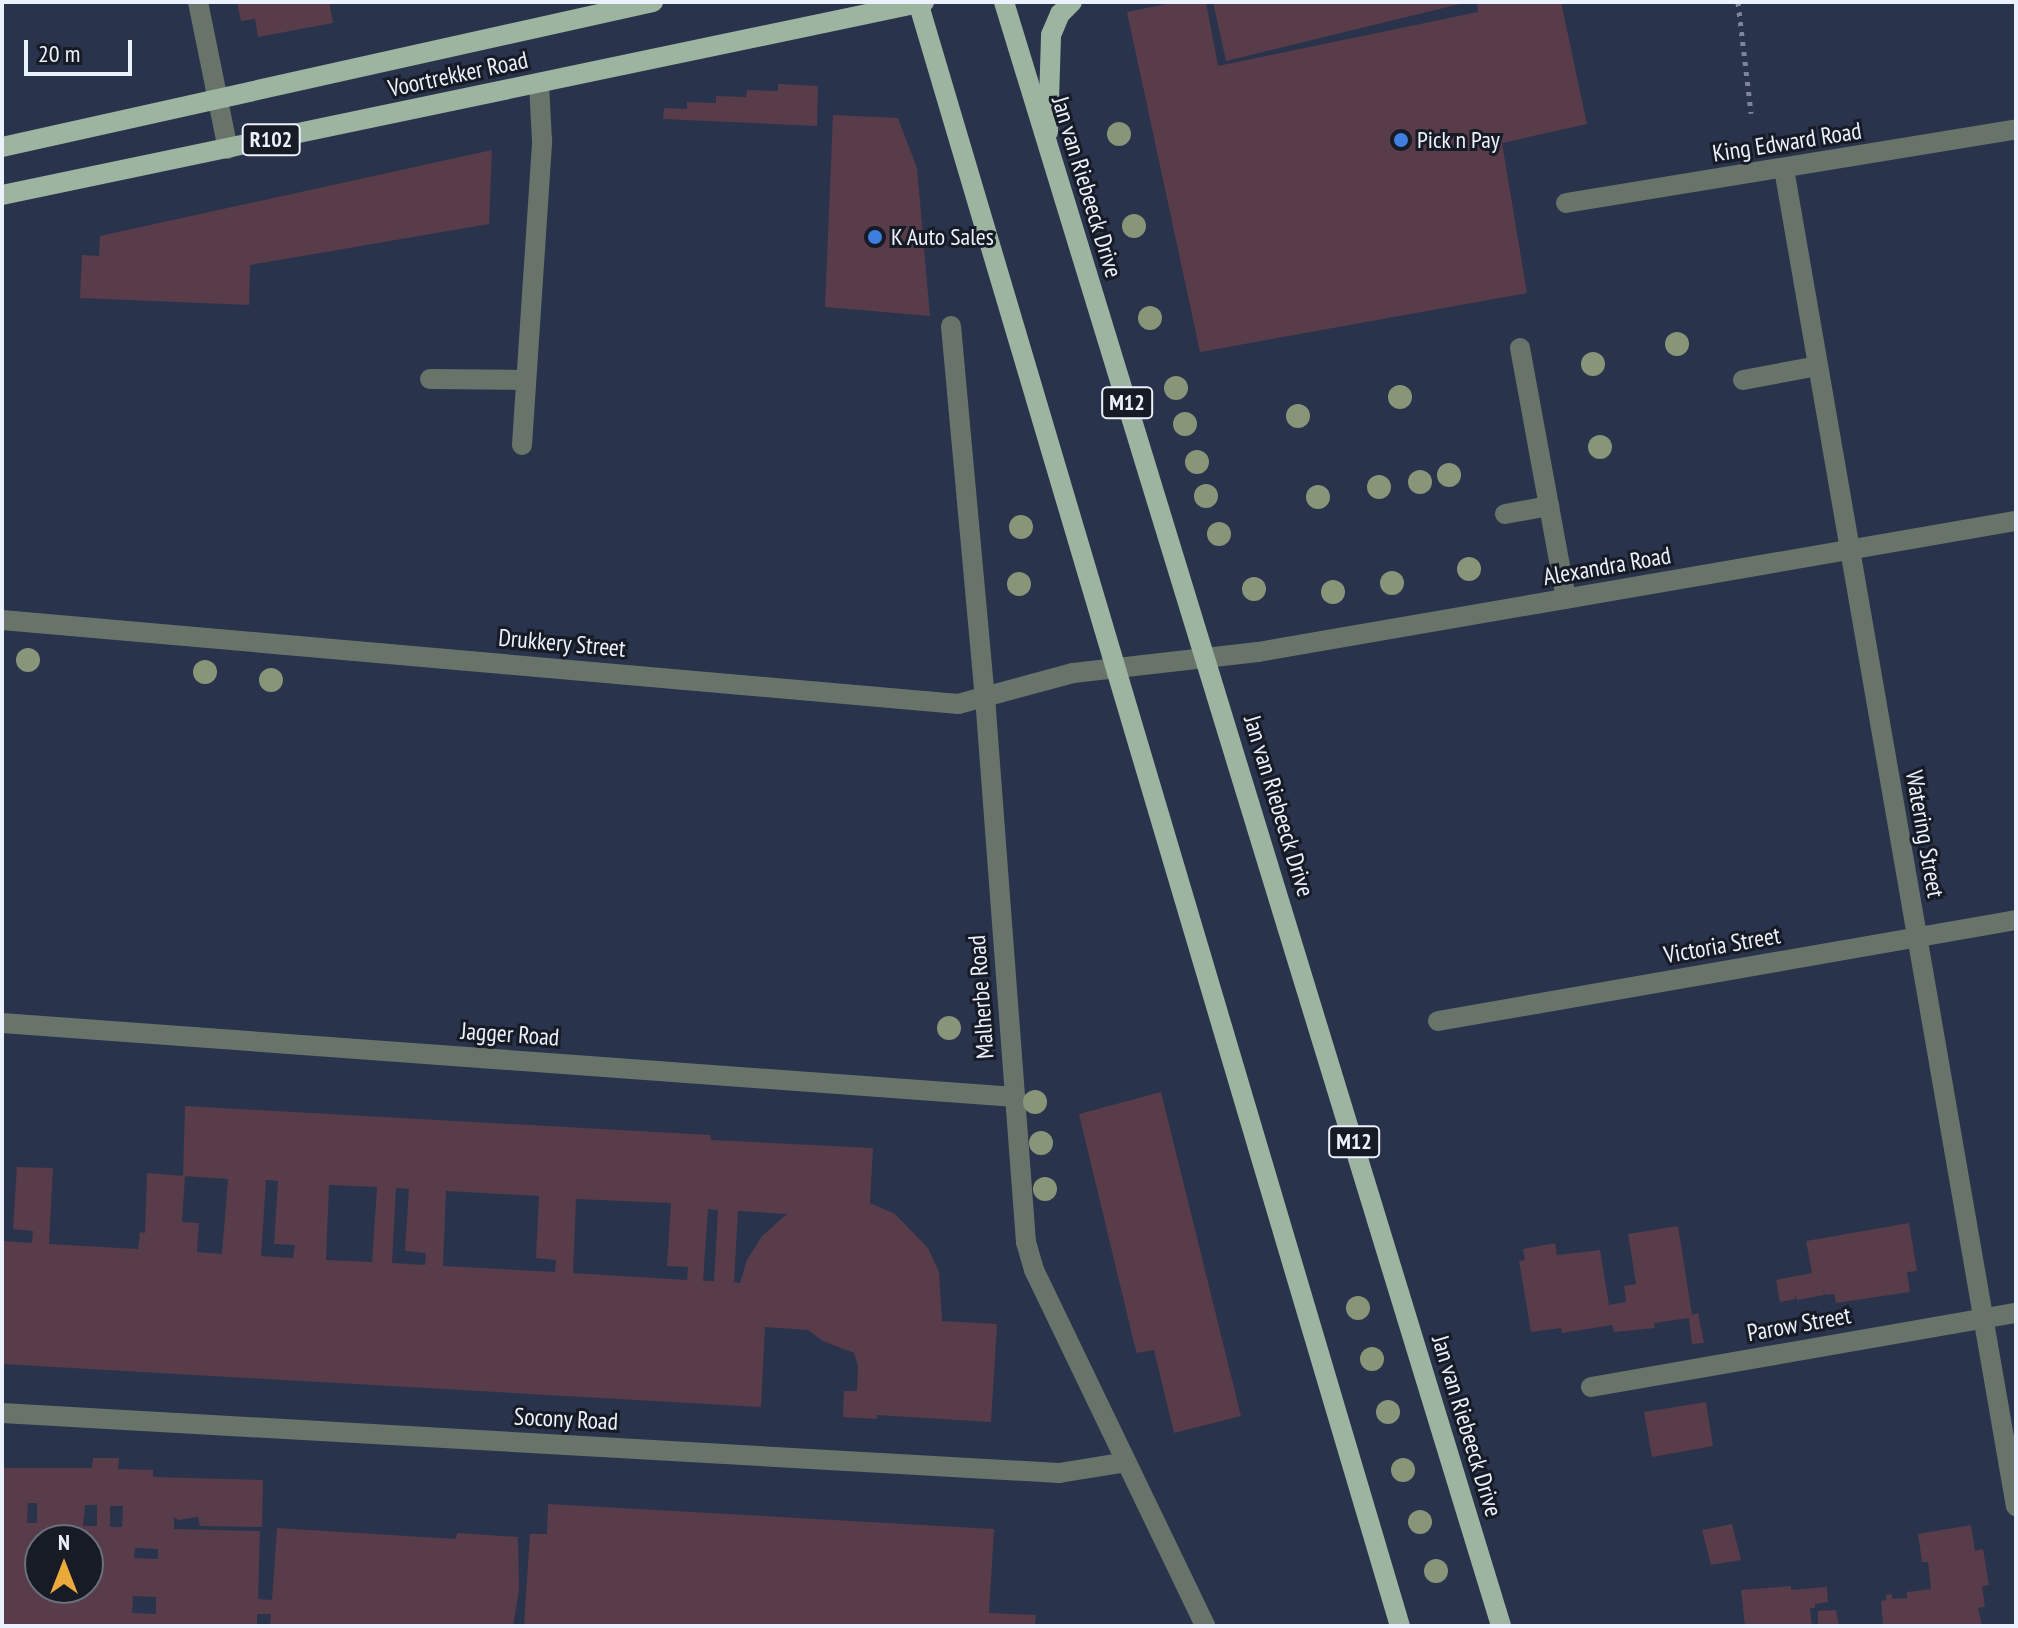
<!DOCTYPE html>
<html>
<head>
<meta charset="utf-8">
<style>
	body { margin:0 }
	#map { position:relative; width:2018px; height:1628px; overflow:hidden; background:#29334b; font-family:"PT Sans Narrow",sans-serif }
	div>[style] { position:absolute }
	.building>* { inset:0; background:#583c4a }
	.path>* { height:5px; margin-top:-2.5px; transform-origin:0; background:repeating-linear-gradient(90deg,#7d8698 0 4px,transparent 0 10px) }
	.minor>* { height:20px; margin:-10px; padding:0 10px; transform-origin:10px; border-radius:10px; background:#68746a }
	.major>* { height:20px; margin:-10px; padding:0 10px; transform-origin:10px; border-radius:10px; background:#9cb4a0 }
	.trees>* { width:24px; height:24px; margin:-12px; border-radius:50%; background:#889579 }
	.dots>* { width:22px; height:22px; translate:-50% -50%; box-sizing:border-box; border:4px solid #161b26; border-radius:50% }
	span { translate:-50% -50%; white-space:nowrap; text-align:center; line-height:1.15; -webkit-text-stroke:6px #161b26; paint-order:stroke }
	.shield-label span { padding:2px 6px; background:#161b26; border:2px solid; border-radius:6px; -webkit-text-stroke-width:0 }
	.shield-label { font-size:22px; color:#ebf1fd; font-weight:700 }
	.street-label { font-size:24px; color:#ebf1fd }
	.poi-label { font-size:24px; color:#ebf1fd }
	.left { translate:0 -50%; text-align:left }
	.frame { position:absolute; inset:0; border:4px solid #ebf1fd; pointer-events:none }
	.north { position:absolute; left:24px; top:1524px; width:80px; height:80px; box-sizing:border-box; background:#161b26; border:2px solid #6b717c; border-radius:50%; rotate:0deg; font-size:22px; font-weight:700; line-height:32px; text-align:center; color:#ebf1fd }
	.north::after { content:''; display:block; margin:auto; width:28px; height:36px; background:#eca93b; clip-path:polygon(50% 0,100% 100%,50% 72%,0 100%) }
	.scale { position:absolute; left:24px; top:40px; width:108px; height:36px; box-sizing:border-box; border:4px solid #ebf1fd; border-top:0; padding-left:10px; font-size:24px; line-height:28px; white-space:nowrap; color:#ebf1fd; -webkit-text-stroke:6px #161b26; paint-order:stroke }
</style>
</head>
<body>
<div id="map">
	<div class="building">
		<div style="clip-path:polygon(237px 2px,329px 2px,333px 23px,258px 37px,255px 19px,241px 21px)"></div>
		<div style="clip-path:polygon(1177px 2px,1206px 2px,1218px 66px,1478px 12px,1477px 2px,1561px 2px,1587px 124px,1502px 143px,1527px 293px,1200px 352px,1127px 12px)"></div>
		<div style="clip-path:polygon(1213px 2px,1464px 2px,1464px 3px,1226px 61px)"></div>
		<div style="clip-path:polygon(778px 84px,818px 86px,817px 126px,663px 119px,664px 108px,687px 109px,687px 102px,716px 103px,716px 96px,746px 97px,747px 90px,778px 91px)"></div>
		<div style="clip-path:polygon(833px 115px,898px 118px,917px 168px,930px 316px,825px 307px)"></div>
		<div style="clip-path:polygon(492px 150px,489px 224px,250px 265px,249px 305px,80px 298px,82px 255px,99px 256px,100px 236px)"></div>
		<div style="clip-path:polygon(1161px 1092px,1241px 1416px,1174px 1433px,1154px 1350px,1137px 1353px,1134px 1343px,1079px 1114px)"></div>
		<div style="clip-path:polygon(evenodd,185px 1106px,710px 1135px,711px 1140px,873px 1148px,870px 1203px,895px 1214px,928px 1248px,939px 1272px,942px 1321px,997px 1324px,991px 1422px,877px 1415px,877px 1419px,843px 1417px,844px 1391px,857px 1391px,858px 1366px,854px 1353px,823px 1341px,808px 1330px,765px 1327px,761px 1407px,2px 1364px,2px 1241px,32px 1243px,33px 1231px,13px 1229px,17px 1167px,53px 1168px,49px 1244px,138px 1249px,140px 1232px,145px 1233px,147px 1173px,185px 1176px,182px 1222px,199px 1223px,197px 1252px,222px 1254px,228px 1179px,183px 1176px,185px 1106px,266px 1180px,278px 1181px,274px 1244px,295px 1245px,293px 1258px,261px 1256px,266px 1180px,185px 1106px,329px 1185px,377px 1187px,372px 1262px,326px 1260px,329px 1185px,185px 1106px,396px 1188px,409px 1189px,405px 1251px,426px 1253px,425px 1265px,392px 1263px,396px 1188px,185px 1106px,446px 1191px,539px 1196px,536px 1258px,556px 1260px,555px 1272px,443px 1266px,446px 1191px,185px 1106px,576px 1199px,671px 1203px,667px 1266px,688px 1267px,687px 1280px,573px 1273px,576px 1199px,185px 1106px,708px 1209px,718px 1210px,714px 1281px,703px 1281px,708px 1209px,185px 1106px,738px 1211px,787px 1214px,762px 1236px,747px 1260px,740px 1283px,734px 1282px,738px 1211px)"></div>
		<div style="clip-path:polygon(1909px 1223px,1917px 1271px,1907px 1272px,1910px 1292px,1836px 1303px,1834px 1294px,1825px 1295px,1823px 1290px,1824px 1295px,1797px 1300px,1795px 1295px,1795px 1299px,1780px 1302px,1776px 1280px,1812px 1273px,1806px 1241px)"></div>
		<div style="clip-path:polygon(1678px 1226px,1692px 1315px,1698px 1313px,1704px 1343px,1692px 1344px,1689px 1318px,1654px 1323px,1655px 1328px,1614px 1332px,1612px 1325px,1562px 1333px,1561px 1328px,1531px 1332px,1519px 1261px,1525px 1260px,1523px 1249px,1555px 1243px,1557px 1255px,1600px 1250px,1609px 1305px,1626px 1302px,1624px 1286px,1636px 1284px,1628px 1234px)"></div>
		<div style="clip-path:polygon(1706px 1402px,1713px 1446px,1652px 1457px,1644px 1412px)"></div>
		<div style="clip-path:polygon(evenodd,93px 1458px,119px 1458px,118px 1469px,153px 1470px,153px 1477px,263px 1480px,262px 1527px,200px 1526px,198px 1517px,178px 1520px,174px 1517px,174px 1529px,260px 1531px,258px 1599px,272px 1600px,277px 1528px,456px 1539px,457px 1533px,518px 1537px,519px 1590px,513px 1626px,270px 1626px,271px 1614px,257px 1614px,257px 1626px,2px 1626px,2px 1468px,92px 1468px,93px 1458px,28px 1503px,37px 1503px,37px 1523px,27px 1523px,28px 1503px,93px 1458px,85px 1505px,97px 1505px,97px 1526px,83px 1526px,85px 1505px,93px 1458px,110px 1506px,123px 1506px,122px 1527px,110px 1527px,110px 1506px,93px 1458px,40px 1540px,88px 1540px,88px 1588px,40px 1588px,40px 1540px,93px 1458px,135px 1548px,158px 1549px,158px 1559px,134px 1558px,135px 1548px,93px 1458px,133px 1596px,156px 1597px,156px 1614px,132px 1613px,133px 1596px)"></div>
		<div style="clip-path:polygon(548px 1504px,994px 1529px,989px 1613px,1036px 1615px,1035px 1626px,524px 1626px,530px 1534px,547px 1534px)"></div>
		<div style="clip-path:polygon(1732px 1524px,1741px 1560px,1711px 1565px,1702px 1530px)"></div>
		<div style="clip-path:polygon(1971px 1525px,1975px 1551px,1983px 1549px,1989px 1585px,1982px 1586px,1985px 1607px,1978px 1608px,1982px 1626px,1883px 1626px,1881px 1601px,1886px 1600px,1886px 1595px,1892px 1594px,1892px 1599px,1907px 1598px,1907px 1592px,1931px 1589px,1928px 1562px,1922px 1562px,1918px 1534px)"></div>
		<div style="clip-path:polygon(1791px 1586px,1791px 1590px,1827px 1587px,1828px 1602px,1815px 1604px,1815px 1608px,1810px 1608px,1812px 1626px,1745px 1626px,1741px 1590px)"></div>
		<div style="clip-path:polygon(1836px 1610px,1839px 1626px,1818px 1626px,1818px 1611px)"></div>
	</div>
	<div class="path">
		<div style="left:1738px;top:2px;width:112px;rotate:83.3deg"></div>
	</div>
	<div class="minor">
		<div style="left:198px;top:2px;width:150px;rotate:78.5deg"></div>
		<div style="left:1784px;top:169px;width:1357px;rotate:80.16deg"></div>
		<div style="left:1566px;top:203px;width:456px;rotate:-9.3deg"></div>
		<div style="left:951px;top:326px;width:373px;rotate:84.8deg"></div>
		<div style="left:985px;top:697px;width:547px;rotate:85.7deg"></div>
		<div style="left:1026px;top:1242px;width:29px;rotate:74deg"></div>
		<div style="left:1034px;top:1270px;width:395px;rotate:64.3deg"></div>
		<div style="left:1520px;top:348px;width:255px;rotate:79.6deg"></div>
		<div style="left:430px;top:379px;width:96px;rotate:0.6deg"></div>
		<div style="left:1743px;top:380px;width:76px;rotate:-10.6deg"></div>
		<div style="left:522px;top:445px;width:305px;rotate:-86.2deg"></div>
		<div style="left:542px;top:141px;width:57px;rotate:-93deg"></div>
		<div style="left:1505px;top:514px;width:45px;rotate:-10.3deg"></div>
		<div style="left:2px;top:620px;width:960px;rotate:5.02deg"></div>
		<div style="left:958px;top:704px;width:119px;rotate:-15.1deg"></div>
		<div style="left:1073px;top:673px;width:186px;rotate:-6.5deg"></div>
		<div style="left:1258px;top:652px;width:769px;rotate:-9.81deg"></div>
		<div style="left:1438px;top:1021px;width:587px;rotate:-9.91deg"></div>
		<div style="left:2px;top:1023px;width:1016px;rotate:4.18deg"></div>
		<div style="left:1591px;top:1387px;width:431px;rotate:-9.9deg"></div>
		<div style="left:2px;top:1413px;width:1059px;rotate:3.25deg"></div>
		<div style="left:1059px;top:1473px;width:68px;rotate:-9.3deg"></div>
	</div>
	<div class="major">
		<div style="left:918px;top:2px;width:1694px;rotate:73.47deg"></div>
		<div style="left:1004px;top:2px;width:1698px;rotate:72.98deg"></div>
		<div style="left:1048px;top:132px;width:97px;rotate:-88.2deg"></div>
		<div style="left:1051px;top:35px;width:23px;rotate:-67deg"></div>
		<div style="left:1060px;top:14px;width:17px;rotate:-45deg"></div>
		<div style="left:2px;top:147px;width:667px;rotate:-12.56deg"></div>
		<div style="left:2px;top:195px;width:942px;rotate:-11.82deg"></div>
	</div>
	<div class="trees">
		<div style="left:1119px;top:134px"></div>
		<div style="left:1134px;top:226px"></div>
		<div style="left:1150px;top:318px"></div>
		<div style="left:1677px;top:344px"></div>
		<div style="left:1593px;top:364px"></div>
		<div style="left:1176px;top:388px"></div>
		<div style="left:1400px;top:397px"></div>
		<div style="left:1298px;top:416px"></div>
		<div style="left:1185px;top:424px"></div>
		<div style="left:1600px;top:447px"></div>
		<div style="left:1197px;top:462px"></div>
		<div style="left:1449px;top:475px"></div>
		<div style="left:1420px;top:482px"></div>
		<div style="left:1379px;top:487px"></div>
		<div style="left:1206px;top:496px"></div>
		<div style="left:1318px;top:497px"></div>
		<div style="left:1021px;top:527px"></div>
		<div style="left:1219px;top:534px"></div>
		<div style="left:1469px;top:569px"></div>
		<div style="left:1392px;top:583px"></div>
		<div style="left:1019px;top:584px"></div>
		<div style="left:1254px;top:589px"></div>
		<div style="left:1333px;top:592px"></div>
		<div style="left:28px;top:660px"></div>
		<div style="left:205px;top:672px"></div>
		<div style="left:271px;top:680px"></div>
		<div style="left:949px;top:1028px"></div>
		<div style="left:1035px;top:1102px"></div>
		<div style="left:1041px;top:1143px"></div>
		<div style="left:1045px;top:1189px"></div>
		<div style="left:1358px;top:1308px"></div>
		<div style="left:1372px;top:1359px"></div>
		<div style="left:1388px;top:1412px"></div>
		<div style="left:1403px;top:1470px"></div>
		<div style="left:1420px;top:1522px"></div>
		<div style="left:1436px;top:1571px"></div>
	</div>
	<div class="dots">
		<div style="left:1401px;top:140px;background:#3f7fe0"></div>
		<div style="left:875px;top:237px;background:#3f7fe0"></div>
	</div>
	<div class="shield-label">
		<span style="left:271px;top:140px">R102</span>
		<span style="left:1127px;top:403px">M12</span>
		<span style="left:1354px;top:1142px">M12</span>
	</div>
	<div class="street-label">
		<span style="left:458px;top:74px;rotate:-12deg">Voortrekker Road</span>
		<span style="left:1787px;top:142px;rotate:-9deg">King Edward Road</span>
		<span style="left:1087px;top:187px;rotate:73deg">Jan van Riebeeck Drive</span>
		<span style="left:1607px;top:566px;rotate:-10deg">Alexandra Road</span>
		<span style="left:562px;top:643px;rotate:5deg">Drukkery Street</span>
		<span style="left:1279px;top:806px;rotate:73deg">Jan van Riebeeck Drive</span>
		<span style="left:1925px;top:834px;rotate:80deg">Watering Street</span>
		<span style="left:1722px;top:945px;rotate:-10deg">Victoria Street</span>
		<span style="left:981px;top:997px;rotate:-94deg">Malherbe Road</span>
		<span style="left:510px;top:1034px;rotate:4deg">Jagger Road</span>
		<span style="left:1799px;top:1324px;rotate:-10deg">Parow Street</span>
		<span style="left:566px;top:1419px;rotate:3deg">Socony Road</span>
		<span style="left:1467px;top:1426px;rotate:73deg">Jan van Riebeeck Drive</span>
	</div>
	<div class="poi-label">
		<span class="left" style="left:1417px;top:140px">Pick n Pay</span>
		<span class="left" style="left:891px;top:237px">K Auto Sales</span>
	</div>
	<div class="frame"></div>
	<div class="north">N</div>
	<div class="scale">20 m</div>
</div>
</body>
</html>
